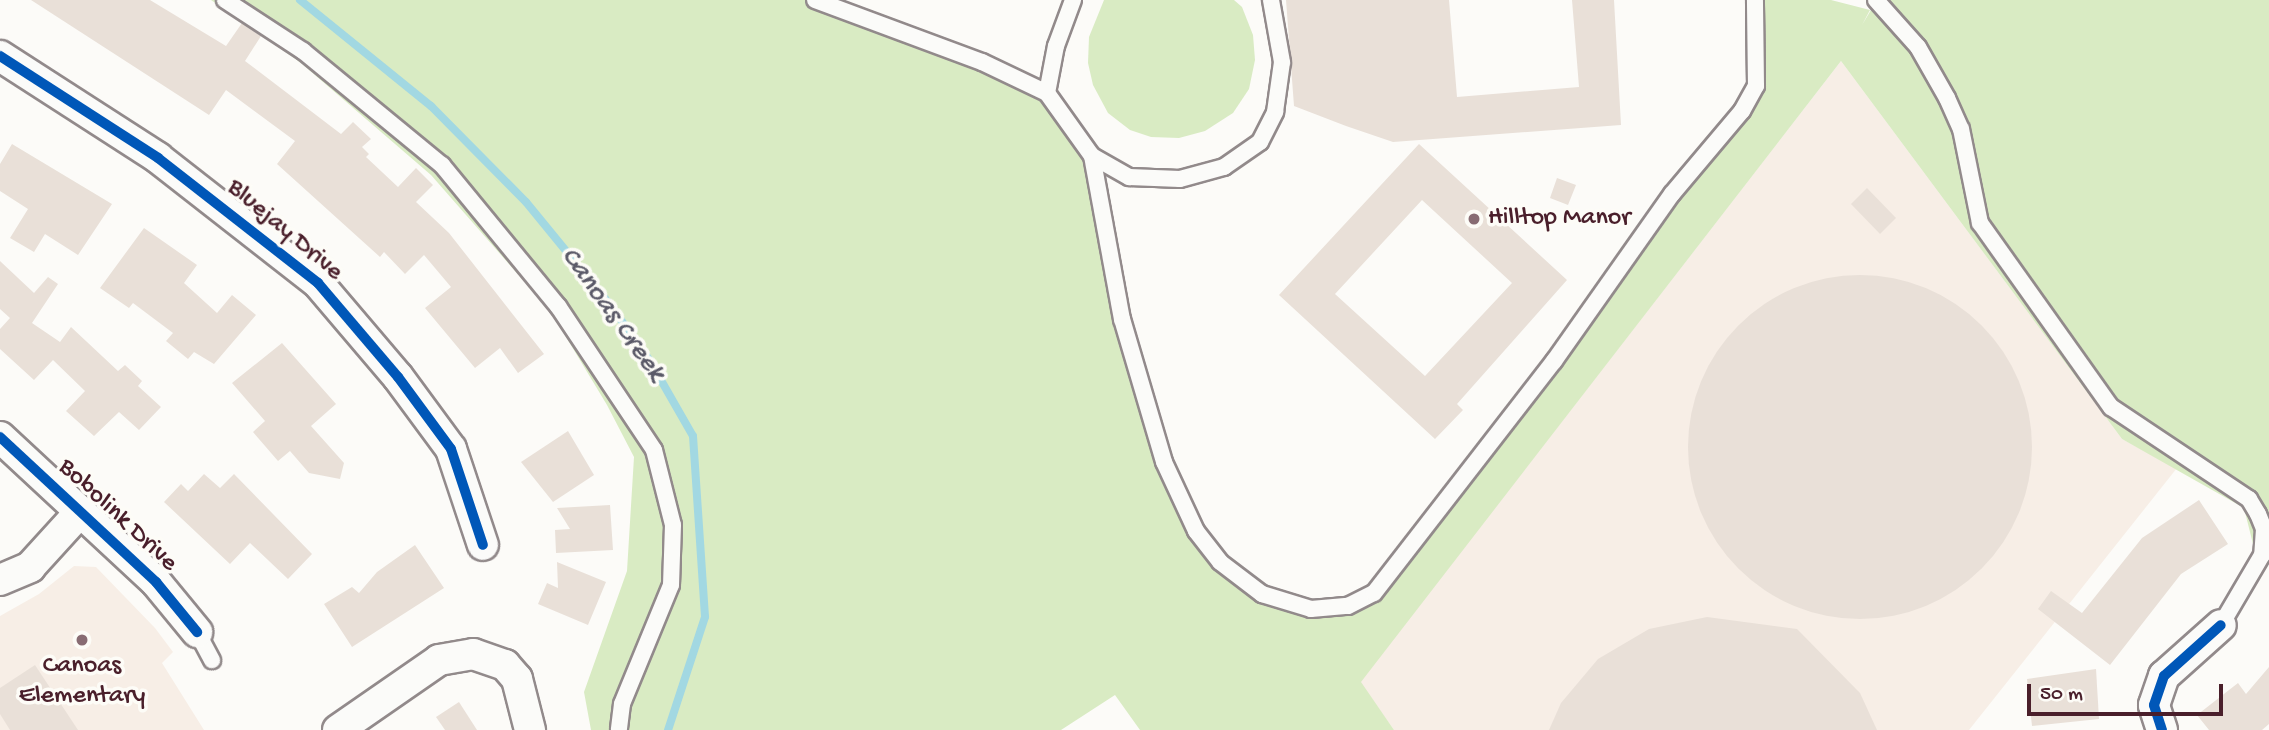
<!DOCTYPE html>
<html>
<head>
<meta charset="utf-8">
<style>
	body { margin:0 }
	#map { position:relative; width:2269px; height:730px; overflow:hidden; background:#fcfbf8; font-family:"Gochi Hand",sans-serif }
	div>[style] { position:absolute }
	.built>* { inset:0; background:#f7eee6 }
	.green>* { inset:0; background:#d9ebc3 }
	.stream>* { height:8px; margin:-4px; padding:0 4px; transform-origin:4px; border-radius:4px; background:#a2d8e2 }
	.building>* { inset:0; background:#e9e0d8 }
	.round { border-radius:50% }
	.roads { filter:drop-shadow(2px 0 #928a8b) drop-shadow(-2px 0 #928a8b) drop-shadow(0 2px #928a8b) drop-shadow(0 -2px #928a8b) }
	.lane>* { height:16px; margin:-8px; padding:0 8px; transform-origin:8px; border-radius:8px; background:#fbfbf9 }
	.street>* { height:30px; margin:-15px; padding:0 15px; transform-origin:15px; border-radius:15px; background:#fbfbf9 }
	.cycleway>* { height:10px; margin:-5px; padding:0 5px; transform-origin:5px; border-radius:5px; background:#0057b8 }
	.dots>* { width:19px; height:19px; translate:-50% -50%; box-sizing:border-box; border:4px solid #fdfcf7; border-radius:50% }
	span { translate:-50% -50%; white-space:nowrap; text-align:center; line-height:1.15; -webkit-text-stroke:7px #fdfcf7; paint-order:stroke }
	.poi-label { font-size:26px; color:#4a1f2b }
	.left { translate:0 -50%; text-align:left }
	.street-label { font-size:26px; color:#4a1f2b }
	.water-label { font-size:28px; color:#5b5a68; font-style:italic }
	.scale { position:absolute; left:2027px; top:684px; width:196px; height:32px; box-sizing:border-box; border:4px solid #4a1f2b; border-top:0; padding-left:9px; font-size:21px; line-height:24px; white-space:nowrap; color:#4a1f2b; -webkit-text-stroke:5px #fdfcf7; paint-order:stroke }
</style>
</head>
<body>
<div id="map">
	<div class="built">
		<div style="clip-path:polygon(1841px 61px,2122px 439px,2177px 468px,1969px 730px,1394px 730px,1360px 682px)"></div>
		<div style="clip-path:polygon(74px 566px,96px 567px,155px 628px,173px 652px,162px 663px,204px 730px,0 730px,0 616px,39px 594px)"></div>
	</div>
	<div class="green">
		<div style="clip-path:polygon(211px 0,808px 0,1047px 93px,1092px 156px,1122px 319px,1196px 531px,1262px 594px,1311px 609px,1374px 593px,1756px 87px,1754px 0,1831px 0,1870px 10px,1862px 25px,1877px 0,2269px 0,2269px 562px,2254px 548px,2244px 508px,2122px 439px,1841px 61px,1361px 682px,1394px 730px,1140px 730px,1115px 695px,1061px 730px,591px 730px,584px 692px,627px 571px,634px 457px,607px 405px,551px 312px,431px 175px,301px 63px)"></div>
		<div style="clip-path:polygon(1104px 0,1234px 0,1242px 7px,1253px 35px,1255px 60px,1249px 89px,1233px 113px,1205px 131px,1179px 138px,1151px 137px,1130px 130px,1108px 113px,1093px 85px,1088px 63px,1089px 37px)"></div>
	</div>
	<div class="stream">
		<div style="left:300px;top:0;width:169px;rotate:39deg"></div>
		<div style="left:431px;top:106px;width:135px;rotate:45.3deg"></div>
		<div style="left:526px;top:202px;width:134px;rotate:50.7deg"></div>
		<div style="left:611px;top:306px;width:67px;rotate:54.7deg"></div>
		<div style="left:650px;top:361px;width:86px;rotate:60.2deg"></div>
		<div style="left:693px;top:436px;width:181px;rotate:86.2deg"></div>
		<div style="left:705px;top:617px;width:119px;rotate:108.1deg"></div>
	</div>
	<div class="building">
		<div style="clip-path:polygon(31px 0,150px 0,226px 46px,242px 23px,261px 36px,245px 61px,341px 134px,353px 122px,371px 139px,362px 147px,369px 154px,366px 157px,398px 187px,416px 168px,433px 185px,416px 202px,449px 233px,544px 354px,518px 373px,500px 348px,475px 368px,425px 308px,451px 287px,424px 255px,405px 274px,384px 252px,380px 257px,277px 164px,295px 141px,226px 90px,209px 115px)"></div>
		<div style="clip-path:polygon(1286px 0,1449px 0,1457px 97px,1579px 87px,1572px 0,1614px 0,1621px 125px,1393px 142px,1346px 126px,1294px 106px)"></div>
		<div style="clip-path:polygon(12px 144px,112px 204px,78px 255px,45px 234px,34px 252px,10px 238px,28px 209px,0 191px,0 164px)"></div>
		<div style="clip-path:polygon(evenodd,1419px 144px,1567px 280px,1457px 404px,1463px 410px,1435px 439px,1279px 295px,1419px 144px,1422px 200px,1512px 283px,1425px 376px,1335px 294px,1422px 200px)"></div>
		<div style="clip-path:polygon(1557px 178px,1576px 185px,1568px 205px,1550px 198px)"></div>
		<div style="clip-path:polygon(1867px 188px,1896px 218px,1880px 234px,1851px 204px)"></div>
		<div style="clip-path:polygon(144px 228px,197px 265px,184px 283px,217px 313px,232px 295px,256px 315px,214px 364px,194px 352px,188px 359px,166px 341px,173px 333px,133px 303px,129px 308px,100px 288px)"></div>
		<div style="clip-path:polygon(0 261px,34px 293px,48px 277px,58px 284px,32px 323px,60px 342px,71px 327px,118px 371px,125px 365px,142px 381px,138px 386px,161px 407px,139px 430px,119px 412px,94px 436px,66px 411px,85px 391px,53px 360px,34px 380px,0 349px,0 329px,10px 318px,0 309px)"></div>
		<div class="round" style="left:1688px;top:275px;width:344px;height:344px"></div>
		<div style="clip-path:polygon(282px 343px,336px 404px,311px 426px,344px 463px,340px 479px,309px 473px,290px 451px,278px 461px,253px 432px,265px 421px,232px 383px)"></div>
		<div style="clip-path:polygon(568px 431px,594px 475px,553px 502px,521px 462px)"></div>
		<div style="clip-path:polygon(204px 474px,220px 488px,234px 474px,312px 554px,288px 579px,250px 543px,230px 564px,164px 502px,181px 484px,188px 491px)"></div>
		<div style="clip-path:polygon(2199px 500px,2228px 544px,2181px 574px,2110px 665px,2038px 609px,2051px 591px,2082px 613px,2142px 538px)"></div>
		<div style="clip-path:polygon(610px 505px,613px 550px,556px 553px,555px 530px,570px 529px,557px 508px)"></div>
		<div style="clip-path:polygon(415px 545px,444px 588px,352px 647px,324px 604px,352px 587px,359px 593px,377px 572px)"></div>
		<div style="clip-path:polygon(557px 562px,606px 582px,588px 625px,538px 604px,547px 583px,558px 588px)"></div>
		<div style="clip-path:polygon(1707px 617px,1797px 629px,1860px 693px,1877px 730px,1549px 730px,1561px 703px,1598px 659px,1649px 629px)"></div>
		<div style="clip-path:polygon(35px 665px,78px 730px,10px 730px,0 714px,0 688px)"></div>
		<div style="clip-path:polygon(2269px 667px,2269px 724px,2262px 730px,2209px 730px,2197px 715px,2238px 683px,2246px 694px)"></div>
		<div style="clip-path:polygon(2096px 669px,2099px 719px,2032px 726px,2027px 679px)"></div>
		<div style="clip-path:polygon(459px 702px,477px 730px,445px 730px,436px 717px)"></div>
	</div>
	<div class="roads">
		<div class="lane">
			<div style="left:225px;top:0;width:93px;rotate:33.2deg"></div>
			<div style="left:303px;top:51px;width:180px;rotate:39.4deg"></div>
			<div style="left:442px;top:165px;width:183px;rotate:50.6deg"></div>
			<div style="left:558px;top:306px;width:173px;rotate:56.3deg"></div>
			<div style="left:654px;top:450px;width:77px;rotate:75.8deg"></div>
			<div style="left:673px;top:525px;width:60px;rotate:91.9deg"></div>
			<div style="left:671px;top:585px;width:129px;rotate:112.4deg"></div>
			<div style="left:622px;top:704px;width:26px;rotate:97deg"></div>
			<div style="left:815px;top:0;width:178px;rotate:20.4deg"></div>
			<div style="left:982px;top:62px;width:72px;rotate:25.5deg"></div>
			<div style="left:1047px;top:93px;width:77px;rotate:54.5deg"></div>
			<div style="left:1092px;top:156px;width:43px;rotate:29.6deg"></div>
			<div style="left:1129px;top:177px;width:51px;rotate:2.2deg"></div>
			<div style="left:1180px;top:179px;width:46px;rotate:-15.3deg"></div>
			<div style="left:1224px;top:167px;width:44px;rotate:-34.8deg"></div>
			<div style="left:1260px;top:142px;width:34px;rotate:-63deg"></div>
			<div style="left:1275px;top:112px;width:50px;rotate:-82deg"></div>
			<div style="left:1282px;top:62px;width:63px;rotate:-100.1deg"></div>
			<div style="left:1876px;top:0;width:63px;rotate:48.2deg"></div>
			<div style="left:1918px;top:47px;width:59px;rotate:60.4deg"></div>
			<div style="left:1947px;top:98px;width:34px;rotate:66deg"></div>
			<div style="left:1961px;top:129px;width:96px;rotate:78.6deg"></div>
			<div style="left:1980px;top:223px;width:226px;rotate:54.6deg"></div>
			<div style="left:2111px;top:407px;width:166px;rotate:33.7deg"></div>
			<div style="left:2249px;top:499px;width:17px;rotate:59deg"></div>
			<div style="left:2258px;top:514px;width:16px;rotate:68deg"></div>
			<div style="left:2264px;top:529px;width:26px;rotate:94deg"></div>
			<div style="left:2262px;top:555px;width:81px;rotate:120.4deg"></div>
			<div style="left:1047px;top:93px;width:48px;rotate:-79.2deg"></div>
			<div style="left:1056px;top:46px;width:49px;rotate:-69.7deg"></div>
			<div style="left:1092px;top:156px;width:166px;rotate:79.6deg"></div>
			<div style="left:1122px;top:319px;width:149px;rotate:73.6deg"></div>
			<div style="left:1164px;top:462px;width:76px;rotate:65.1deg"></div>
			<div style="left:1196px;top:531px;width:39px;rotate:52deg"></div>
			<div style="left:1220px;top:562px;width:53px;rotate:37.3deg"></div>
			<div style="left:1262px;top:594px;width:51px;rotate:17deg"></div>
			<div style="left:1311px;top:609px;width:37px;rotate:-5deg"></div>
			<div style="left:1348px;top:606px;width:29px;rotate:-27deg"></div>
			<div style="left:1374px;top:593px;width:294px;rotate:-52.2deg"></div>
			<div style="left:1554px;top:361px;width:204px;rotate:-54.8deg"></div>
			<div style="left:1672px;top:194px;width:109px;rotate:-49.9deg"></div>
			<div style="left:1742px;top:111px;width:29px;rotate:-61deg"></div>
			<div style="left:1756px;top:86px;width:86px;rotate:-90.7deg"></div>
			<div style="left:197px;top:632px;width:32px;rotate:62deg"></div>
		</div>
		<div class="street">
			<div style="left:0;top:56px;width:188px;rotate:32.8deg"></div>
			<div style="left:158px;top:158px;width:203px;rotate:38deg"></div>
			<div style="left:318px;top:283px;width:123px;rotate:49.6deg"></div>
			<div style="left:398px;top:377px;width:89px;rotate:53.6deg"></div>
			<div style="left:451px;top:449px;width:101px;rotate:71.6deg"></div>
			<div style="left:0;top:437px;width:213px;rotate:42.9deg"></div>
			<div style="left:156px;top:582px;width:65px;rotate:50.6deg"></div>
			<div style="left:0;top:580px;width:33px;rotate:-23deg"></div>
			<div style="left:30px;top:567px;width:74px;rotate:-47.7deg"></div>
			<div style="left:338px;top:730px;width:123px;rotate:-34.7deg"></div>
			<div style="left:439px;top:660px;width:35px;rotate:-10deg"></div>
			<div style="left:473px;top:654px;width:34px;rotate:19deg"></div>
			<div style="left:505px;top:665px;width:18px;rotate:49deg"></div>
			<div style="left:517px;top:679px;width:53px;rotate:75.7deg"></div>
			<div style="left:2162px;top:730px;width:26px;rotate:-108deg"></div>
			<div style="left:2154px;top:705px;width:31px;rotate:-71deg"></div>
			<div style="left:2164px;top:676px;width:76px;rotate:-41.8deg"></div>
		</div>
	</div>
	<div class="cycleway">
		<div style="left:0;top:56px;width:188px;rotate:32.8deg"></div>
		<div style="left:158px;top:158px;width:203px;rotate:38deg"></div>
		<div style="left:318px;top:283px;width:123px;rotate:49.6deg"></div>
		<div style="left:398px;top:377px;width:89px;rotate:53.6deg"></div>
		<div style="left:451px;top:449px;width:101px;rotate:71.6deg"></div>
		<div style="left:0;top:437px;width:213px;rotate:42.9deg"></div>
		<div style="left:156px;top:582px;width:65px;rotate:50.6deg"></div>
		<div style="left:2162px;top:730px;width:26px;rotate:-108deg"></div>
		<div style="left:2154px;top:705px;width:31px;rotate:-71deg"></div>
		<div style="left:2164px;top:676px;width:76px;rotate:-41.8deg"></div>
	</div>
	<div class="dots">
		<div style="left:1474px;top:219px;background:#886c73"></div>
		<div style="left:82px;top:640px;background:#886c73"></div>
	</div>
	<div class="poi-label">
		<span class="left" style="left:1488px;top:219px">Hilltop Manor</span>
		<span style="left:82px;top:682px">Canoas<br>Elementary</span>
	</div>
	<div class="street-label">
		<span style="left:284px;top:231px;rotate:40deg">Bluejay Drive</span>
		<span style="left:117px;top:516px;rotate:43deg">Bobolink Drive</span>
	</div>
	<div class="water-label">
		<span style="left:612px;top:315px;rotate:54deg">Canoas Creek</span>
	</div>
	<div class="scale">50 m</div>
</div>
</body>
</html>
